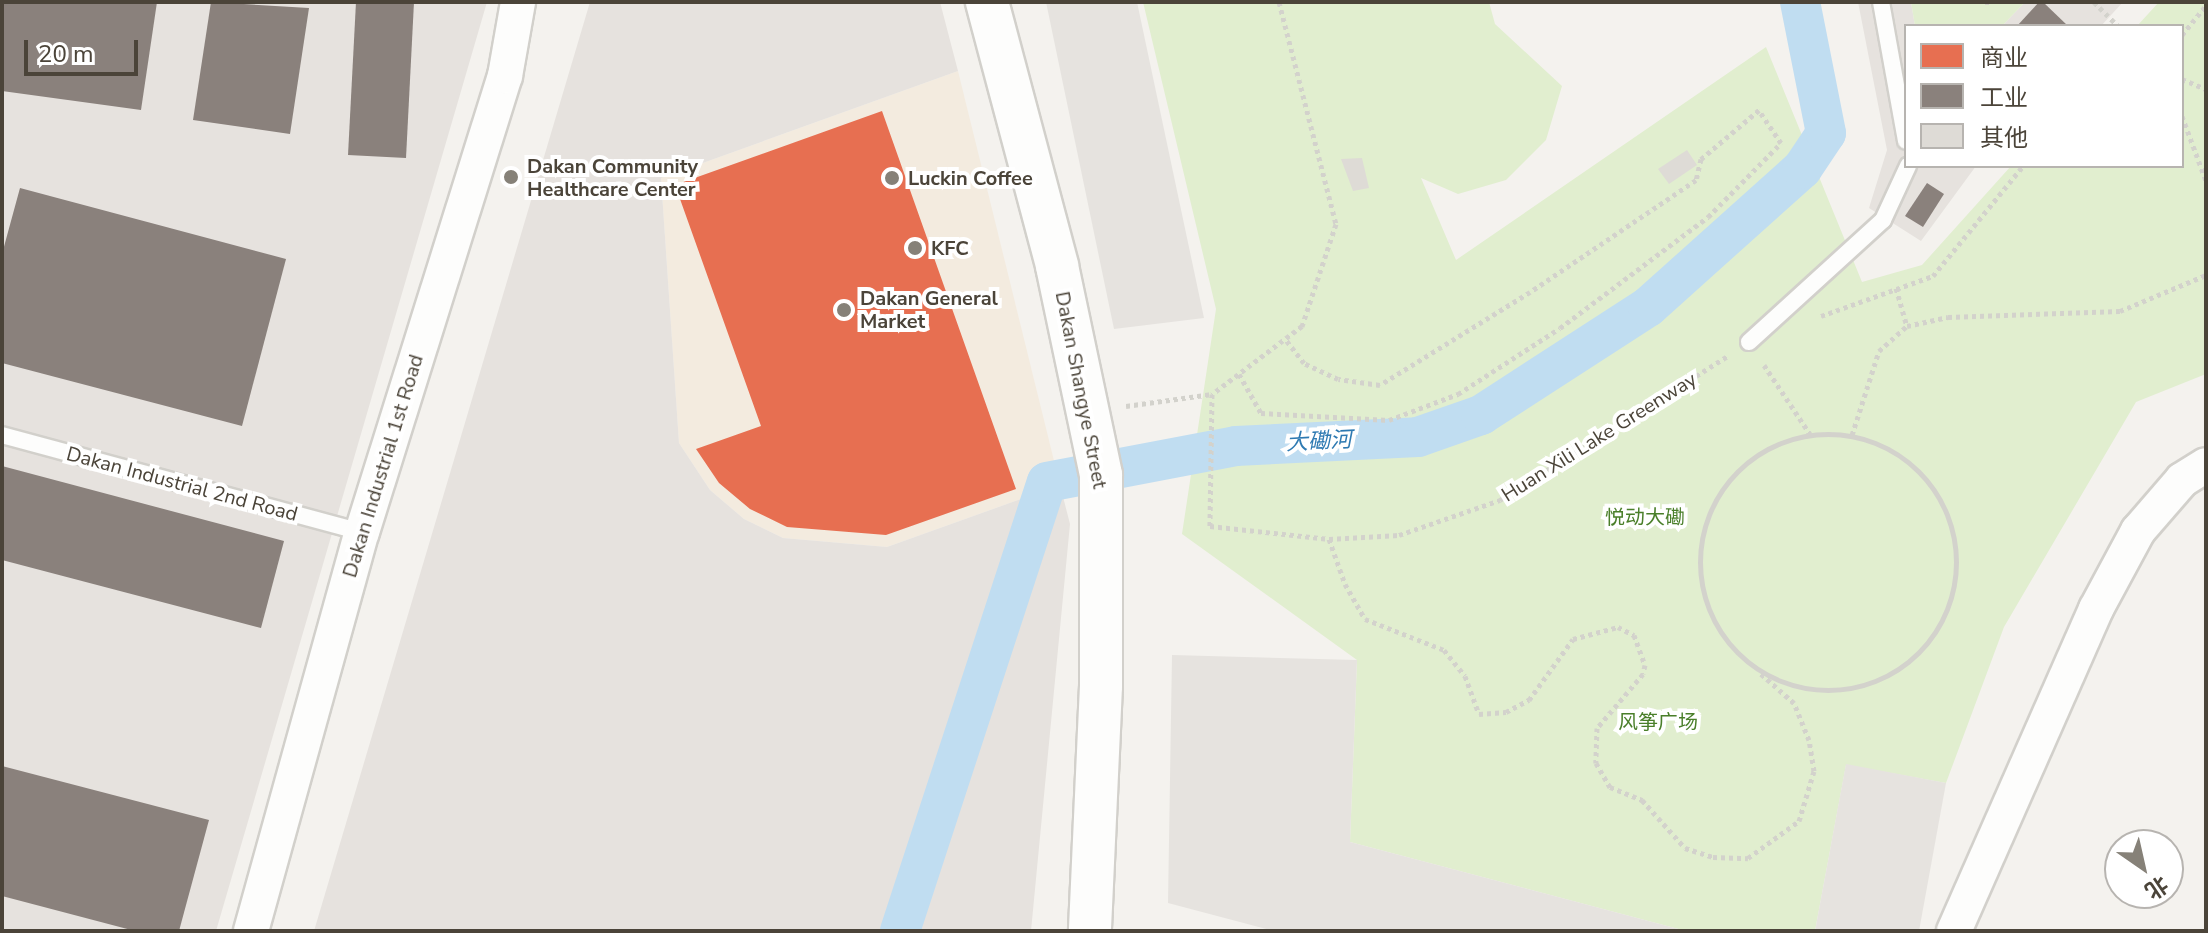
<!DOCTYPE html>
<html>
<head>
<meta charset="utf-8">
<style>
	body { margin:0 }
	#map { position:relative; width:2208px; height:933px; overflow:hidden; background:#f4f2ee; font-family:"Nunito Sans","Noto Sans SC",sans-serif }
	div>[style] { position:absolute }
	.commercial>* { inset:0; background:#f3ebdf }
	.industrial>* { inset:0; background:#e6e2de }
	.green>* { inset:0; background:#e1eecf }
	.parking>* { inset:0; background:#e6e3df }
	.shops>* { inset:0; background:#e76f51 }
	.industry>* { inset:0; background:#8a817c }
	.canal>* { height:40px; margin:-20px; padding:0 20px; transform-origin:20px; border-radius:20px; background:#c0ddf1 }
	.building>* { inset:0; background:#dedbd6 }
	.path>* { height:5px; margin-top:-2.5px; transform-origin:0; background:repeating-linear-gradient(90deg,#d3d2cc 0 4px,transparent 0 8px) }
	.path>.ring { margin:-2.5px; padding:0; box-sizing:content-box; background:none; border:5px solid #d3d2cc; border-radius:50% }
	.roads { filter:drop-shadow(2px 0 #d2d0cb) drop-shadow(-2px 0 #d2d0cb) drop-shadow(0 2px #d2d0cb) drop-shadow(0 -2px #d2d0cb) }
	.service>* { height:16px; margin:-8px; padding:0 8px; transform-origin:8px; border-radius:8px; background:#fdfdfc }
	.minor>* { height:34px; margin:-17px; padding:0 17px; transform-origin:17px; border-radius:17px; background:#fdfdfc }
	.tertiary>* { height:42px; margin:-21px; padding:0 21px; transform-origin:21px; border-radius:21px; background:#fdfdfc }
	.dots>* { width:22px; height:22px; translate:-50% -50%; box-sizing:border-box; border:4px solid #fff; border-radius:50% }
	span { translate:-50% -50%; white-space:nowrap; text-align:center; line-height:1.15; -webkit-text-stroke:8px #fff; paint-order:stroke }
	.poi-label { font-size:20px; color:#4b4439; font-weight:700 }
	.left { translate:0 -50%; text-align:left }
	.street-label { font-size:20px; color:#4b4439 }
	.park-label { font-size:20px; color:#4a7f2a }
	.water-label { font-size:22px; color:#2e7ab2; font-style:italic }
	.frame { position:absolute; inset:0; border:4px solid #4b4439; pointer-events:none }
	.legend { position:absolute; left:1904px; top:24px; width:280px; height:144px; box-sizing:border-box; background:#fff; border:2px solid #b7b4b0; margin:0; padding:10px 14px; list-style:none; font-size:24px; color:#4b4439 }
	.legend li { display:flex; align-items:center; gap:16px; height:40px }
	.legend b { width:40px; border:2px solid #b7b4b0 }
	.north { position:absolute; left:2104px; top:829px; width:80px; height:80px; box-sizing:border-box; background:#fff; border:2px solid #b7b4b0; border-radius:50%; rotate:146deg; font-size:22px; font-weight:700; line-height:32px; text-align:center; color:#4b4439 }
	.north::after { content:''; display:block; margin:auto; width:28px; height:36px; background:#868178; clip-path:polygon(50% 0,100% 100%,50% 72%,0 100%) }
	.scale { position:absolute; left:24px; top:40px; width:114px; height:36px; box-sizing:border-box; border:4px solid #4b4439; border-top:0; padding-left:10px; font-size:24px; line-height:28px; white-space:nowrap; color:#4b4439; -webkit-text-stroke:6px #fff; paint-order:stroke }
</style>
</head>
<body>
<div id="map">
	<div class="commercial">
		<div style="clip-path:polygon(958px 71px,1060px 485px,887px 547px,783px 538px,744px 519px,710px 490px,679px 443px,661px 178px)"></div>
	</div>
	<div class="industrial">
		<div style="clip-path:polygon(2px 2px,487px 2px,216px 931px,2px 931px)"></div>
		<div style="clip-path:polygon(590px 2px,940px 2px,958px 71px,661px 178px,679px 443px,710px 490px,744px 519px,783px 538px,887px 547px,1060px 485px,1070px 524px,1031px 931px,314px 931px)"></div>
		<div style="clip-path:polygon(1858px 2px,1911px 2px,1915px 26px,1906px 26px,1906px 166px,1976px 166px,1921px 241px,1869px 208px,1887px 150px)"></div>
		<div style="clip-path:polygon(2025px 2px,2123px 2px,2101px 26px,2002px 26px)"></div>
	</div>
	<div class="green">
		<div style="clip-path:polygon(1143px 2px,1489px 2px,1495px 24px,1562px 86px,1546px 140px,1506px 180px,1458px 194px,1421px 178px,1456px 260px,1766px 47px,1862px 282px,1922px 265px,2011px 166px,2182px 166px,2182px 26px,2137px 26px,2159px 2px,2206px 2px,2206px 374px,2136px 402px,2004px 627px,1946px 783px,1846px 765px,1815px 931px,1686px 931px,1350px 842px,1357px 660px,1182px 534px,1216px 309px)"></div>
		<div style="clip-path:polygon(1911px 2px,2025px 2px,2002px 26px,1915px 26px)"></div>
	</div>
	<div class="parking">
		<div style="clip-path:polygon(1046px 2px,1137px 2px,1204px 318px,1114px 329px)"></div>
		<div style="clip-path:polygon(1172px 655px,1357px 660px,1350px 842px,1686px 931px,1274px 931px,1168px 903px)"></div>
		<div style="clip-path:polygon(1846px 764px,1946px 783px,1919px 931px,1815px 931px)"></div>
	</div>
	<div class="shops">
		<div style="clip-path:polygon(882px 111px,1016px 489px,886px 535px,787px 527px,750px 509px,719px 483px,696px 449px,761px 426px,675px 185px)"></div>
	</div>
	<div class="industry">
		<div style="clip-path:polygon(2px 2px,157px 2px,141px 110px,2px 91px)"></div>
		<div style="clip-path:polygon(211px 2px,309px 8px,290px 134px,193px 120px)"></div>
		<div style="clip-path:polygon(356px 2px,414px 2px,406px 158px,348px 155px)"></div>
		<div style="clip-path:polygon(2039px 2px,2043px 2px,2068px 26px,2017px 26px)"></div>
		<div style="clip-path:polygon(1927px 183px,1944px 194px,1923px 227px,1905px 216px)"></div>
		<div style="clip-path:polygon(20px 188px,286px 259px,242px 426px,2px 363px,2px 254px)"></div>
		<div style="clip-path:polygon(2px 466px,284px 541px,261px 628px,2px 560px)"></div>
		<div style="clip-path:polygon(2px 766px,209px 820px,179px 931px,135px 931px,2px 896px)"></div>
	</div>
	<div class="canal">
		<div style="left:900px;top:931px;width:472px;rotate:-71.9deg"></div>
		<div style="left:1047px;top:482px;width:192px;rotate:-10.8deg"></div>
		<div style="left:1236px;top:446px;width:182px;rotate:-2.8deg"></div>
		<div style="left:1418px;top:437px;width:67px;rotate:-19.2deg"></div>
		<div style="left:1481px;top:415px;width:199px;rotate:-32.9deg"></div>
		<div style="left:1648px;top:307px;width:207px;rotate:-41.9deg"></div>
		<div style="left:1802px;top:169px;width:43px;rotate:-56.3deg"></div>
		<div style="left:1826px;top:133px;width:134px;rotate:-101.2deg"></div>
	</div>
	<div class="building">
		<div style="clip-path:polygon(1687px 150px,1697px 165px,1669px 184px,1658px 169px)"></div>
		<div style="clip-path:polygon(1362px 158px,1369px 188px,1353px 191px,1341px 159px)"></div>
	</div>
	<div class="path">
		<div style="left:1279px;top:2px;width:229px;rotate:75.6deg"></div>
		<div style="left:1336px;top:224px;width:108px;rotate:108.4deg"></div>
		<div style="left:1302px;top:326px;width:113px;rotate:142.9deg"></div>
		<div style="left:1212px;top:394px;width:132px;rotate:90.9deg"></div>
		<div style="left:1210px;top:526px;width:120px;rotate:6.2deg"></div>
		<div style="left:1329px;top:539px;width:70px;rotate:-3.3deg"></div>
		<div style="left:1399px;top:535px;width:107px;rotate:-19.1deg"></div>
		<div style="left:1500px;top:500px;width:270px;rotate:-32.3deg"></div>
		<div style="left:1985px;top:2px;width:6px"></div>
		<div style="left:2094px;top:2px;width:34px;rotate:45deg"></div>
		<div style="left:2182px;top:35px;width:38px;rotate:-51deg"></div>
		<div style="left:2182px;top:79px;width:26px;rotate:23deg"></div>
		<div style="left:2182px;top:116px;width:69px;rotate:69.7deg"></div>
		<div style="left:1896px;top:288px;width:40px;rotate:74deg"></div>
		<div style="left:1821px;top:316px;width:119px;rotate:-19.7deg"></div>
		<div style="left:1933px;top:276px;width:142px;rotate:-50.7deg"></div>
		<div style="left:1764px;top:365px;width:83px;rotate:56.3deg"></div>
		<div style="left:1239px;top:374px;width:45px;rotate:60.6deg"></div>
		<div style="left:1261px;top:413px;width:128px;rotate:3.1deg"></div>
		<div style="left:1389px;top:420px;width:74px;rotate:-20.6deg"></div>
		<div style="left:1458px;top:394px;width:121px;rotate:-32.9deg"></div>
		<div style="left:1560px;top:328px;width:185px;rotate:-36.9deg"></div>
		<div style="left:1708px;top:217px;width:104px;rotate:-45.4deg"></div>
		<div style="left:1781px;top:143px;width:40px;rotate:-124deg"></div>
		<div style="left:1759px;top:110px;width:76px;rotate:139.8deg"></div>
		<div style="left:1701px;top:159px;width:22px;rotate:103deg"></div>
		<div style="left:1696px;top:180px;width:200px;rotate:146deg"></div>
		<div style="left:1530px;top:292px;width:176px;rotate:148.2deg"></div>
		<div style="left:1380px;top:385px;width:42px;rotate:-171.9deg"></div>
		<div style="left:1338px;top:379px;width:38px;rotate:-155deg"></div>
		<div style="left:1304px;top:363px;width:31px;rotate:-128deg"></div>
		<div style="left:1126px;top:406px;width:87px;rotate:-7.9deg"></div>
		<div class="ring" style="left:1700px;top:434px;width:251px;height:251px"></div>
		<div style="left:1852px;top:435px;width:88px;rotate:-72.2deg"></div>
		<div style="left:1879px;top:351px;width:38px;rotate:-42deg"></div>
		<div style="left:1907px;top:326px;width:42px;rotate:-12.4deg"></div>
		<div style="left:1948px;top:317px;width:172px;rotate:-2deg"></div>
		<div style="left:2120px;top:311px;width:93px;rotate:-22.7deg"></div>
		<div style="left:1329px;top:539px;width:48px;rotate:70.4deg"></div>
		<div style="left:1345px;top:584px;width:40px;rotate:60.3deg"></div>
		<div style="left:1365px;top:619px;width:85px;rotate:21.4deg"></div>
		<div style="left:1444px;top:650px;width:33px;rotate:51deg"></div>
		<div style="left:1465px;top:676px;width:40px;rotate:69.8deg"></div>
		<div style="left:1479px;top:714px;width:27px;rotate:-4deg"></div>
		<div style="left:1506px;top:712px;width:26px;rotate:-28deg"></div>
		<div style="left:1529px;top:700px;width:75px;rotate:-54.2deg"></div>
		<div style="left:1573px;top:639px;width:47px;rotate:-14.9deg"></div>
		<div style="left:1618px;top:627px;width:18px;rotate:27deg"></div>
		<div style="left:1634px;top:635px;width:32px;rotate:70deg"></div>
		<div style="left:1645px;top:665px;width:9px;rotate:103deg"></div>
		<div style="left:1643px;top:674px;width:71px;rotate:130.4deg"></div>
		<div style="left:1597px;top:728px;width:35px;rotate:92deg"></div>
		<div style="left:1596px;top:763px;width:28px;rotate:60deg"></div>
		<div style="left:1610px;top:787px;width:35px;rotate:22deg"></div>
		<div style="left:1642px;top:800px;width:64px;rotate:48.1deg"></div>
		<div style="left:1685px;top:848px;width:29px;rotate:18deg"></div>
		<div style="left:1713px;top:857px;width:35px;rotate:2deg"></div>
		<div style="left:1748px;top:858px;width:63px;rotate:-36deg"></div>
		<div style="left:1799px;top:821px;width:52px;rotate:-73.3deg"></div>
		<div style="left:1814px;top:771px;width:31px;rotate:-99deg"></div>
		<div style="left:1809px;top:740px;width:40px;rotate:-112deg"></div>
		<div style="left:1794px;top:703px;width:45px;rotate:-138.6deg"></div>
	</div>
	<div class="roads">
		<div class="service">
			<div style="left:1881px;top:2px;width:141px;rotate:79.8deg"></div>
			<div style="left:1749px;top:342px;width:181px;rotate:-42.3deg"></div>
			<div style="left:1883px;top:220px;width:60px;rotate:-65.2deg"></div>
			<div style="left:2px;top:435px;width:373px;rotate:15.1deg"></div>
		</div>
		<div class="minor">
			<div style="left:251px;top:931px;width:414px;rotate:-74.5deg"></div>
			<div style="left:362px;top:532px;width:478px;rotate:-72.6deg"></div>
			<div style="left:505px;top:76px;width:75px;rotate:-80deg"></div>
			<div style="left:1954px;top:931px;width:352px;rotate:-66.2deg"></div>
			<div style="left:2096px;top:609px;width:89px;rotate:-61.7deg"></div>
			<div style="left:2138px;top:531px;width:67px;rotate:-49.2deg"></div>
			<div style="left:2182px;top:480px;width:28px;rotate:-32deg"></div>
		</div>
		<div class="tertiary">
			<div style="left:987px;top:2px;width:273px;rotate:75.1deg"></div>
			<div style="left:1057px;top:266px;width:214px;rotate:78.1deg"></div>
			<div style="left:1101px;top:475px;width:211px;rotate:90deg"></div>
			<div style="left:1101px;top:686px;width:245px;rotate:92.6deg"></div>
		</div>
	</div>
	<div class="dots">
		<div style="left:511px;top:177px;background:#868178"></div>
		<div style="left:892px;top:178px;background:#868178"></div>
		<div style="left:915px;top:248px;background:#868178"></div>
		<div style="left:844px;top:310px;background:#868178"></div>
	</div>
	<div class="poi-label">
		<span class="left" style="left:527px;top:178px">Dakan Community<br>Healthcare Center</span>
		<span class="left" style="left:908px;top:178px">Luckin Coffee</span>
		<span class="left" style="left:931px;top:248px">KFC</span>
		<span class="left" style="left:860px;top:310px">Dakan General<br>Market</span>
	</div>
	<div class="street-label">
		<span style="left:1081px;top:390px;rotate:79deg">Dakan Shangye Street</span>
		<span style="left:1599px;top:437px;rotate:-32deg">Huan Xili Lake Greenway</span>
		<span style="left:383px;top:466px;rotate:-73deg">Dakan Industrial 1st Road</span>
		<span style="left:182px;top:484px;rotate:15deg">Dakan Industrial 2nd Road</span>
	</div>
	<div class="park-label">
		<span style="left:1645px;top:517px">悦动大磡</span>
		<span style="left:1658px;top:722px">风筝广场</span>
	</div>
	<div class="water-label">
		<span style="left:1319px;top:442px;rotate:-3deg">大磡河</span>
	</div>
	<div class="frame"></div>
	<ul class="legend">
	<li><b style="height:22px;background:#e76f51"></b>商业</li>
	<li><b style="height:22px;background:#8a817c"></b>工业</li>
	<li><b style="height:22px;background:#dedbd6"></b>其他</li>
	</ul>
	<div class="north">北</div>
	<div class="scale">20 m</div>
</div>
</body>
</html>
